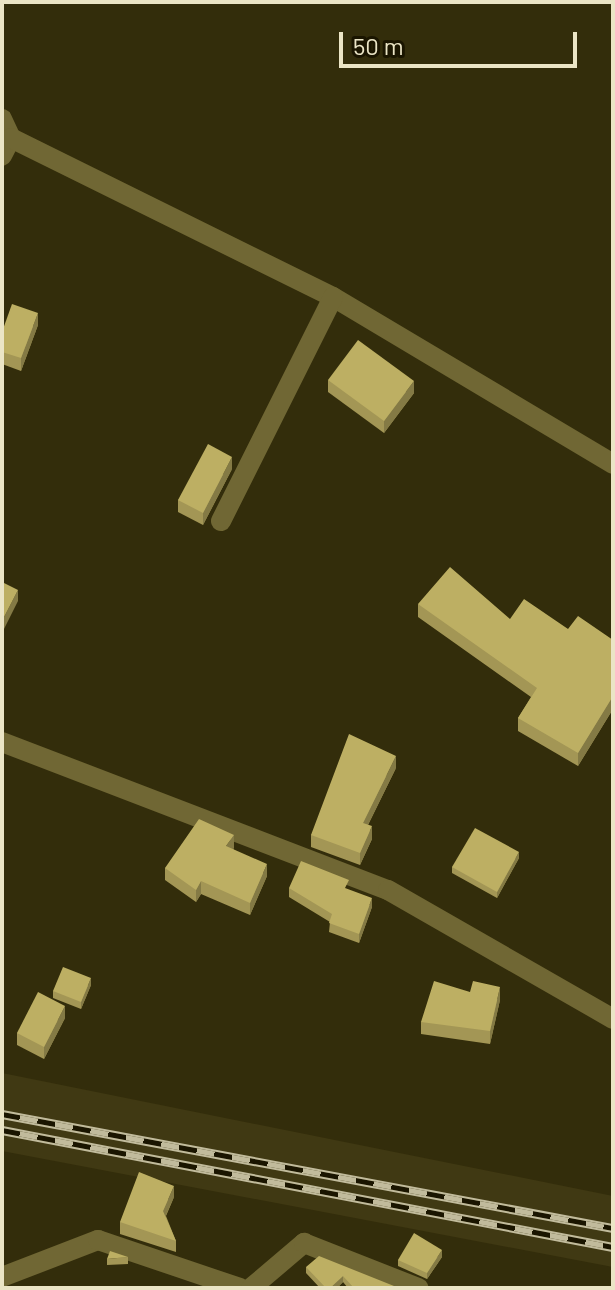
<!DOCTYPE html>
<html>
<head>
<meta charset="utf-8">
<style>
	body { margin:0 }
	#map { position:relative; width:615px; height:1290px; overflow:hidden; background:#332d0b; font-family:Barlow,sans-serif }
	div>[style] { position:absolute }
	.built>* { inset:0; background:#403913 }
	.minor>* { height:20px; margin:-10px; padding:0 10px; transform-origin:10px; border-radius:10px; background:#706734 }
	.rail>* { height:9px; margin-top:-4.5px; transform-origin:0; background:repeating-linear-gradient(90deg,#1a1500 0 18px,#c1bb9c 0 36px); box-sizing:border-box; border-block:2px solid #c1bb9c }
	.wall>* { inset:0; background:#a39655 }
	.shaded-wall>* { inset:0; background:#847a45 }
	.building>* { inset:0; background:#bdaf63 }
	span { translate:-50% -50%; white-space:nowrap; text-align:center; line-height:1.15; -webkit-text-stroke:8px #1a1500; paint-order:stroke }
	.frame { position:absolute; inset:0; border:4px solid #ebe5c6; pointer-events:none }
	.scale { position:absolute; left:339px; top:32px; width:238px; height:36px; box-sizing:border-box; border:4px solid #ebe5c6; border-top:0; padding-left:10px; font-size:24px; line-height:28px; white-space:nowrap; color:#ebe5c6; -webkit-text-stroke:6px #1a1500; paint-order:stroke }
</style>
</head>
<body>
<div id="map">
	<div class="built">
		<div style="clip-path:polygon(2px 1073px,613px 1196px,613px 1267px,2px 1151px)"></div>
	</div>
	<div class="minor">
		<div style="left:2px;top:119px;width:21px;rotate:65deg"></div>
		<div style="left:11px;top:138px;width:20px;rotate:117deg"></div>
		<div style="left:11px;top:138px;width:359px;rotate:26.3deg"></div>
		<div style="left:333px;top:297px;width:326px;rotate:30.8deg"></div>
		<div style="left:221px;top:521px;width:250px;rotate:-63.4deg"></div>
		<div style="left:2px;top:742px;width:413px;rotate:21deg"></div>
		<div style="left:388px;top:890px;width:259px;rotate:29.8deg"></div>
		<div style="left:2px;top:1277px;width:103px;rotate:-21.1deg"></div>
		<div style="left:98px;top:1240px;width:150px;rotate:18.7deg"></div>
		<div style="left:251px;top:1288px;width:70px;rotate:-40.3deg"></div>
		<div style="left:304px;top:1243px;width:123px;rotate:21.5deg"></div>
	</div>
	<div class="rail">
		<div style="left:2px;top:1114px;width:622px;rotate:10.57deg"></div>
		<div style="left:2px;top:1130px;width:622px;rotate:10.84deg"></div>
	</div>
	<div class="wall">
		<div style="clip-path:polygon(38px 325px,21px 371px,2px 364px,2px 332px)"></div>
		<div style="clip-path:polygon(328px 380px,414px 393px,384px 433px,328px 392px)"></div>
		<div style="clip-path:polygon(232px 469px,203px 525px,178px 512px,178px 500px)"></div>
		<div style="clip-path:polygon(418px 604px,568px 629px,613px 640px,613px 709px,578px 766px,518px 731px,518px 718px,531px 697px,418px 617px)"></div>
		<div style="clip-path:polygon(396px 768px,368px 825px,372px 839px,360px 865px,311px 847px,311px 835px)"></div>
		<div style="clip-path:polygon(234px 848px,233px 849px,267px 876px,250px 915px,201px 894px,196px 902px,165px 880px,165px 868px)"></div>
		<div style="clip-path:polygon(519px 858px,497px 898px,452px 873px,452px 867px)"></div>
		<div style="clip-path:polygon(289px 888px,349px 890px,372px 907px,359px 943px,329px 932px,330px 922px,289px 897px)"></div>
		<div style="clip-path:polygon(91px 985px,81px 1009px,53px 998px,53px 991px)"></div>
		<div style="clip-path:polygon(470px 992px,500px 1000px,490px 1044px,421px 1034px,421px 1022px)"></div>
		<div style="clip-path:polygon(65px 1018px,44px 1059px,17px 1045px,17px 1033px)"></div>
		<div style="clip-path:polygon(174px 1197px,166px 1216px,176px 1241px,176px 1252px,120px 1234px,120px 1222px)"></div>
		<div style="clip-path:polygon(128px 1257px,128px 1264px,107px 1265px,107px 1259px)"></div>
		<div style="clip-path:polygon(442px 1257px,427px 1279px,398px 1266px,398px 1260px)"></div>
		<div style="clip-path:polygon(306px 1267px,399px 1288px,348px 1288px,343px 1282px,337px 1288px,320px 1288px,306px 1273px)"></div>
	</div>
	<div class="shaded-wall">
		<div style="clip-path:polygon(38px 313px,38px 325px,21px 371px,21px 358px)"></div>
		<div style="clip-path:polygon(414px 381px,414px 393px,384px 433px,384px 421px)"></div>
		<div style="clip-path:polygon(232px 457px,232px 469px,203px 525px,203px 513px)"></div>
		<div style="clip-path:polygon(18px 590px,18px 601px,2px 633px,2px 621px)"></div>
		<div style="clip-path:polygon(613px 696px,613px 709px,578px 766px,578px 753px)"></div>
		<div style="clip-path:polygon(396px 756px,396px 768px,363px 835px,363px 823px)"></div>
		<div style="clip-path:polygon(372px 826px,372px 839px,360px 865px,360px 853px)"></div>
		<div style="clip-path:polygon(234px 835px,234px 848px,226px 858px,226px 846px)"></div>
		<div style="clip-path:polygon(519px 852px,519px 858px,497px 898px,497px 892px)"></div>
		<div style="clip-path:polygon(267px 864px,267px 876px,250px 915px,250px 903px)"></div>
		<div style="clip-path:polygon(201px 881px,201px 894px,196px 902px,196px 890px)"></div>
		<div style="clip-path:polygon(372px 898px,372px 907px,359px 943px,359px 934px)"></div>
		<div style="clip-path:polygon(91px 978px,91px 985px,81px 1009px,81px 1002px)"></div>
		<div style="clip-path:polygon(500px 987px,500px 1000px,490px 1044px,490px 1031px)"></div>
		<div style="clip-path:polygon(65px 1006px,65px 1018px,44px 1059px,44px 1047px)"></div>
		<div style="clip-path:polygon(174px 1186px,174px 1197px,163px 1222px,163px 1211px)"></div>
		<div style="clip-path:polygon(442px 1250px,442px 1257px,427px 1279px,427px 1273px)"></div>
		<div style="clip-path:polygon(343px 1276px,343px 1282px,337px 1288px,330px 1288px)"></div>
	</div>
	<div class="building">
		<div style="clip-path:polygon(12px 304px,38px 313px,21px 358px,2px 352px,2px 332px)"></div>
		<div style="clip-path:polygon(358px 340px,414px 381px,384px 421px,328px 380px)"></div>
		<div style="clip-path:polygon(208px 444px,232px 457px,203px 513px,178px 500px)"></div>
		<div style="clip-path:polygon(450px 567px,510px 619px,524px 599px,568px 629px,578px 616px,613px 640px,613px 696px,578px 753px,518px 718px,537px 688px,418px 604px)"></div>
		<div style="clip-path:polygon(2px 582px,18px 590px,2px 621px)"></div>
		<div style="clip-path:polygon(349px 734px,396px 756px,363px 823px,372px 826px,360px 853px,311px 835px)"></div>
		<div style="clip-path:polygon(199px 819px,234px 835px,226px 846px,267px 864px,250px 903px,201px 881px,196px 890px,165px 868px)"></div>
		<div style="clip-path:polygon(475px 828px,519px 852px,497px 892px,452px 867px)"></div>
		<div style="clip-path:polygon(301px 861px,349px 880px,345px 888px,372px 898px,359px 934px,329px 923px,332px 914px,289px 888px)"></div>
		<div style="clip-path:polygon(63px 967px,91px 978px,81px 1002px,53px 991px)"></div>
		<div style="clip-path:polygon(434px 981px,470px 992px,473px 981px,500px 987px,490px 1031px,421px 1022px)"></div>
		<div style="clip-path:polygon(38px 992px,65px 1006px,44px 1047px,17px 1033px)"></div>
		<div style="clip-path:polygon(139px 1172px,174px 1186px,163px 1211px,176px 1241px,120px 1222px)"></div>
		<div style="clip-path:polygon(414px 1233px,442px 1250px,427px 1273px,398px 1260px)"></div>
		<div style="clip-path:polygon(110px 1251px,128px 1257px,107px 1259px)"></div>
		<div style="clip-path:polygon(319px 1256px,399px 1288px,354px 1288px,343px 1276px,330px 1288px,326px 1288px,306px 1267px)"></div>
	</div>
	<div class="frame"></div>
	<div class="scale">50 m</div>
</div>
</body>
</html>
